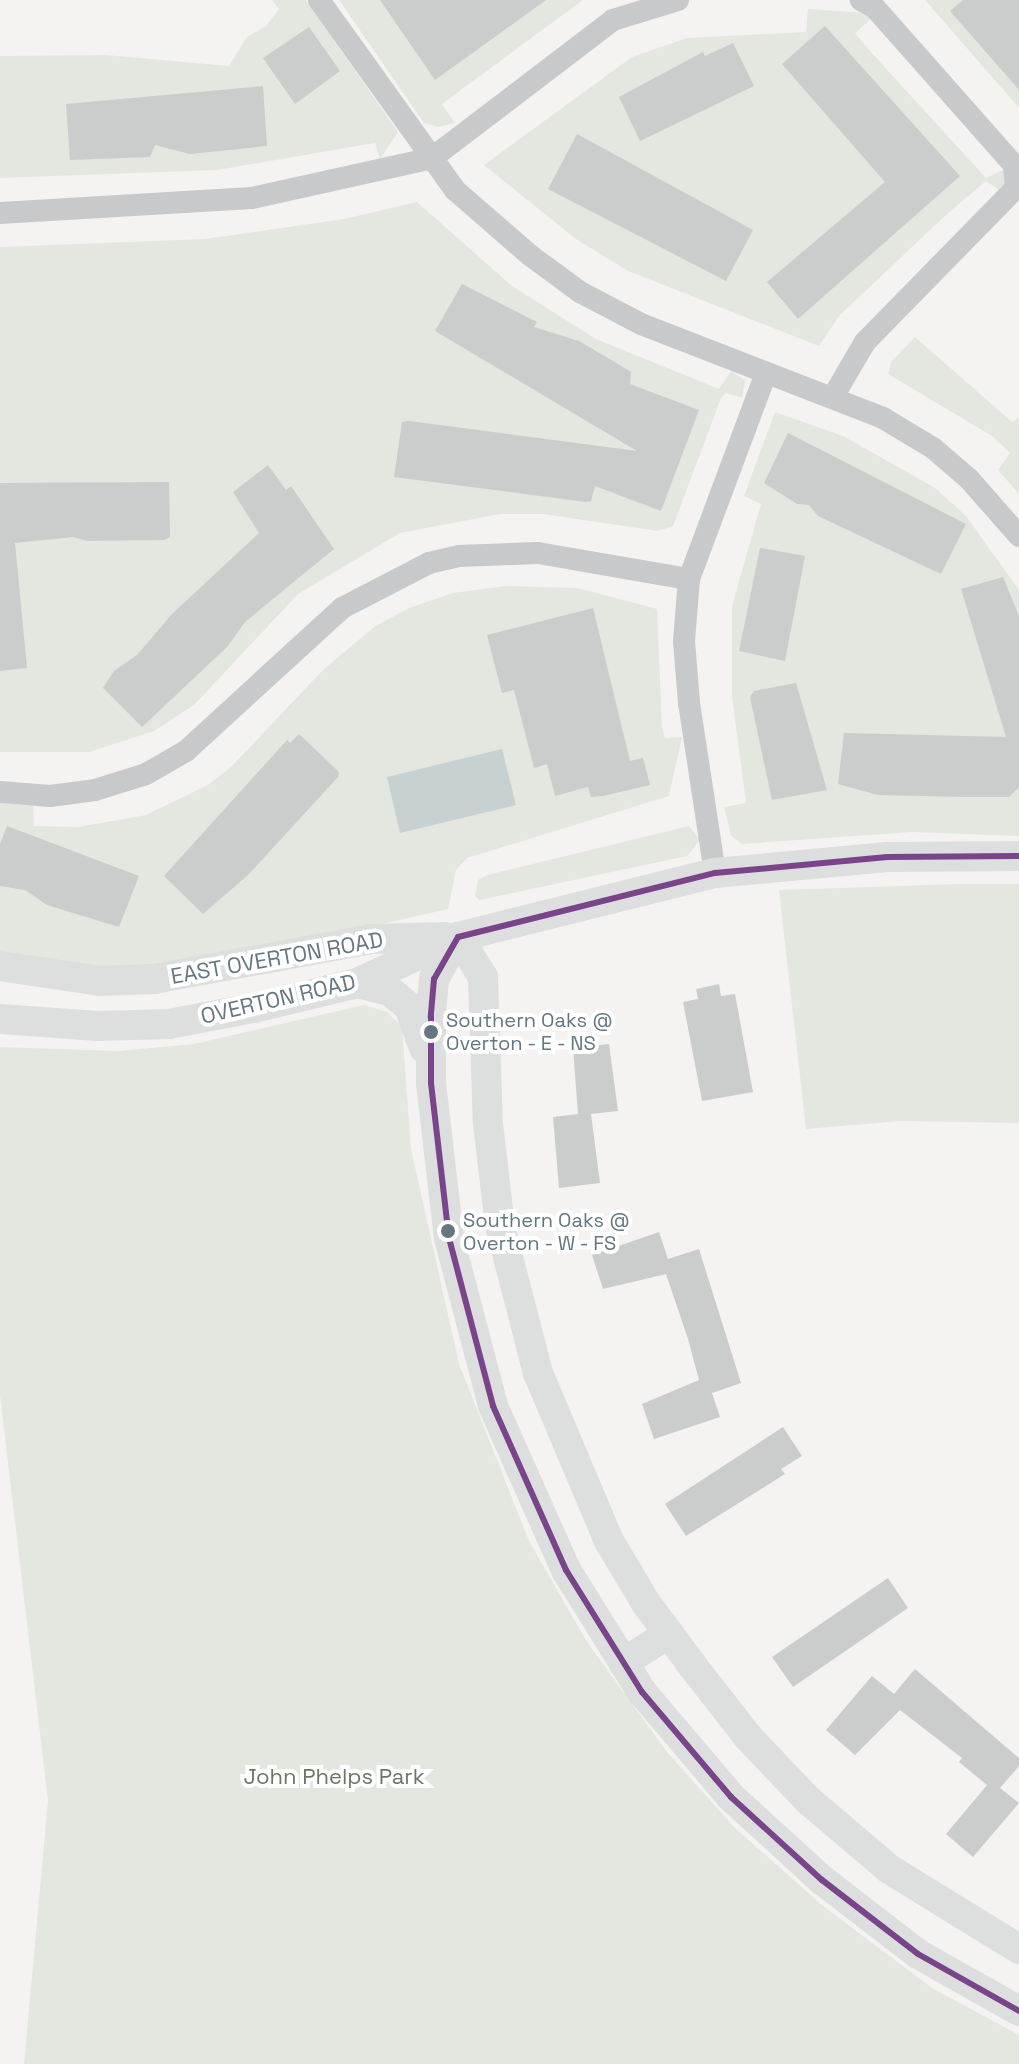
<!DOCTYPE html>
<html>
<head>
<meta charset="utf-8">
<style>
	body { margin:0 }
	#map { position:relative; width:1019px; height:2064px; overflow:hidden; background:#f4f3f2; font-family:"Space Grotesk",sans-serif }
	div>[style] { position:absolute }
	.green>* { inset:0; background:#e4e6e0 }
	.water>* { inset:0; background:#c7d1d2 }
	.building>* { inset:0; background:#cbcccc }
	.street>* { height:22px; margin:-11px; padding:0 11px; transform-origin:11px; border-radius:11px; background:#c8c9ca }
	.secondary>* { height:30px; margin:-15px; padding:0 15px; transform-origin:15px; border-radius:15px; background:#dddede }
	.bus-1>* { height:6px; margin:-3px; padding:0 3px; transform-origin:3px; border-radius:3px; background:#794489 }
	.dots>* { width:22px; height:22px; translate:-50% -50%; box-sizing:border-box; border:4px solid #fff; border-radius:50% }
	span { translate:-50% -50%; white-space:nowrap; text-align:center; line-height:1.15; -webkit-text-stroke:8px #fff; paint-order:stroke }
	.bus-label { font-size:20px; color:#647781 }
	.left { translate:0 -50%; text-align:left }
	.street-label { font-size:22px; color:#647781 }
	.park-label { font-size:22px; color:#697863 }
</style>
</head>
<body>
<div id="map">
	<div class="green">
		<div style="clip-path:polygon(272px 0,306px 0,398px 132px,380px 159px,375px 143px,217px 170px,0 178px,0 56px,106px 55px,229px 66px,247px 37px,266px 26px,279px 9px)"></div>
		<div style="clip-path:polygon(339px 0,583px 0,442px 104px,455px 123px,438px 127px,424px 123px)"></div>
		<div style="clip-path:polygon(925px 0,1019px 0,1019px 108px)"></div>
		<div style="clip-path:polygon(808px 9px,866px 13px,871px 19px,855px 33px,870px 51px,986px 178px,1007px 168px,1004px 193px,986px 181px,948px 213px,839px 316px,819px 346px,628px 271px,576px 239px,484px 165px,632px 57px,687px 38px,806px 32px)"></div>
		<div style="clip-path:polygon(417px 202px,512px 286px,596px 339px,719px 389px,731px 371px,745px 380px,742px 398px,726px 393px,721px 398px,673px 526px,658px 531px,543px 514px,500px 514px,400px 533px,298px 594px,194px 705px,154px 731px,89px 752px,0 752px,0 247px,205px 239px,344px 219px)"></div>
		<div style="clip-path:polygon(915px 337px,1012px 422px,1019px 417px,1019px 494px,998px 470px,1010px 453px,992px 436px,888px 374px,891px 362px)"></div>
		<div style="clip-path:polygon(775px 412px,843px 436px,935px 488px,966px 516px,1019px 590px,1019px 836px,912px 832px,742px 844px,731px 836px,724px 807px,746px 803px,732px 696px,732px 606px,761px 504px,744px 496px)"></div>
		<div style="clip-path:polygon(505px 586px,578px 588px,657px 609px,662px 728px,665px 738px,682px 737px,669px 796px,467px 858px,456px 870px,448px 909px,158px 975px,0 960px,0 803px,33px 806px,34px 826px,78px 827px,146px 815px,208px 785px,231px 767px,324px 669px,374px 627px,409px 608px,453px 593px)"></div>
		<div style="clip-path:polygon(689px 826px,700px 840px,687px 856px,480px 900px,475px 896px,478px 880px,487px 875px)"></div>
		<div style="clip-path:polygon(961px 884px,1019px 884px,1019px 1123px,901px 1121px,806px 1129px,779px 890px)"></div>
		<div style="clip-path:polygon(364px 1005px,387px 1012px,402px 1027px,411px 1149px,459px 1364px,529px 1541px,587px 1642px,667px 1752px,734px 1827px,823px 1906px,932px 1988px,1019px 2035px,1019px 2064px,24px 2064px,48px 1801px,0 1395px,0 1047px,119px 1051px,194px 1044px)"></div>
	</div>
	<div class="water">
		<div style="clip-path:polygon(502px 749px,516px 805px,400px 833px,387px 777px)"></div>
	</div>
	<div class="building">
		<div style="clip-path:polygon(380px 0,546px 0,435px 80px)"></div>
		<div style="clip-path:polygon(963px 0,1019px 0,1019px 90px,950px 11px)"></div>
		<div style="clip-path:polygon(825px 26px,960px 176px,798px 319px,767px 282px,885px 182px,782px 64px)"></div>
		<div style="clip-path:polygon(309px 27px,340px 71px,295px 104px,263px 58px)"></div>
		<div style="clip-path:polygon(733px 43px,754px 86px,640px 141px,619px 97px,703px 52px,705px 56px)"></div>
		<div style="clip-path:polygon(263px 86px,267px 146px,190px 154px,155px 145px,150px 157px,70px 160px,66px 104px)"></div>
		<div style="clip-path:polygon(577px 134px,753px 230px,726px 281px,548px 189px)"></div>
		<div style="clip-path:polygon(462px 284px,537px 322px,534px 327px,579px 341px,613px 361px,631px 372px,630px 384px,699px 410px,661px 511px,595px 486px,591px 501px,586px 502px,394px 477px,402px 422px,409px 421px,637px 451px,435px 331px)"></div>
		<div style="clip-path:polygon(788px 433px,966px 524px,941px 574px,818px 516px,809px 505px,797px 504px,764px 483px)"></div>
		<div style="clip-path:polygon(268px 465px,286px 490px,291px 486px,334px 549px,245px 622px,227px 647px,142px 727px,103px 688px,114px 671px,137px 655px,172px 614px,259px 533px,233px 492px)"></div>
		<div style="clip-path:polygon(169px 482px,170px 537px,164px 540px,87px 541px,73px 537px,15px 543px,27px 668px,0 671px,0 483px)"></div>
		<div style="clip-path:polygon(760px 548px,805px 556px,785px 661px,739px 651px)"></div>
		<div style="clip-path:polygon(1003px 577px,1019px 616px,1019px 787px,1009px 797px,964px 797px,878px 795px,838px 784px,844px 733px,1006px 737px,961px 589px)"></div>
		<div style="clip-path:polygon(593px 608px,630px 761px,643px 758px,650px 785px,603px 796px,591px 797px,588px 787px,555px 796px,547px 764px,534px 768px,514px 690px,502px 693px,487px 635px)"></div>
		<div style="clip-path:polygon(796px 683px,827px 790px,772px 800px,750px 697px,754px 691px)"></div>
		<div style="clip-path:polygon(299px 734px,339px 772px,338px 777px,248px 875px,203px 914px,164px 876px,287px 740px,290px 743px)"></div>
		<div style="clip-path:polygon(7px 826px,139px 876px,119px 927px,47px 905px,25px 890px,0 886px,0 844px)"></div>
		<div style="clip-path:polygon(719px 984px,721px 996px,735px 994px,753px 1092px,702px 1101px,683px 1002px,698px 999px,696px 989px)"></div>
		<div style="clip-path:polygon(609px 1044px,618px 1111px,591px 1114px,600px 1183px,559px 1188px,553px 1117px,578px 1114px,573px 1048px)"></div>
		<div style="clip-path:polygon(659px 1232px,668px 1259px,699px 1249px,741px 1383px,712px 1393px,720px 1417px,654px 1439px,642px 1404px,699px 1380px,688px 1339px,666px 1274px,603px 1289px,592px 1255px)"></div>
		<div style="clip-path:polygon(783px 1427px,802px 1456px,781px 1469px,785px 1474px,686px 1536px,665px 1504px)"></div>
		<div style="clip-path:polygon(888px 1578px,908px 1608px,793px 1687px,772px 1657px)"></div>
		<div style="clip-path:polygon(915px 1669px,1019px 1758px,1019px 1766px,1000px 1788px,1019px 1803px,973px 1857px,946px 1834px,987px 1785px,959px 1762px,962px 1758px,900px 1710px,855px 1755px,826px 1730px,872px 1676px,894px 1694px)"></div>
	</div>
	<div class="street">
		<div style="left:319px;top:0;width:234px;rotate:54.4deg"></div>
		<div style="left:455px;top:190px;width:101px;rotate:41deg"></div>
		<div style="left:531px;top:256px;width:61px;rotate:36.3deg"></div>
		<div style="left:580px;top:292px;width:69px;rotate:27.7deg"></div>
		<div style="left:641px;top:324px;width:260px;rotate:21.2deg"></div>
		<div style="left:883px;top:418px;width:58px;rotate:31deg"></div>
		<div style="left:933px;top:448px;width:48px;rotate:40.7deg"></div>
		<div style="left:969px;top:479px;width:76px;rotate:48.7deg"></div>
		<div style="left:0;top:213px;width:252px;rotate:-3.4deg"></div>
		<div style="left:252px;top:198px;width:184px;rotate:-12.5deg"></div>
		<div style="left:432px;top:158px;width:228px;rotate:-37.3deg"></div>
		<div style="left:613px;top:20px;width:68px;rotate:-17.1deg"></div>
		<div style="left:834px;top:395px;width:61px;rotate:-59.7deg"></div>
		<div style="left:865px;top:342px;width:216px;rotate:-45.6deg"></div>
		<div style="left:1016px;top:188px;width:23px;rotate:-95deg"></div>
		<div style="left:1014px;top:165px;width:211px;rotate:-131.5deg"></div>
		<div style="left:874px;top:7px;width:15px;rotate:-152deg"></div>
		<div style="left:0;top:792px;width:50px;rotate:4.6deg"></div>
		<div style="left:50px;top:796px;width:45px;rotate:-7.6deg"></div>
		<div style="left:95px;top:790px;width:53px;rotate:-17.4deg"></div>
		<div style="left:146px;top:774px;width:46px;rotate:-29.9deg"></div>
		<div style="left:186px;top:751px;width:212px;rotate:-42.5deg"></div>
		<div style="left:342px;top:608px;width:98px;rotate:-27.3deg"></div>
		<div style="left:429px;top:563px;width:31px;rotate:-13deg"></div>
		<div style="left:459px;top:556px;width:79px;rotate:-2.2deg"></div>
		<div style="left:538px;top:553px;width:153px;rotate:9.8deg"></div>
		<div style="left:715px;top:873px;width:172px;rotate:-98.7deg"></div>
		<div style="left:689px;top:703px;width:62px;rotate:-94.6deg"></div>
		<div style="left:684px;top:641px;width:62px;rotate:-85.4deg"></div>
		<div style="left:689px;top:579px;width:220px;rotate:-69.5deg"></div>
	</div>
	<div class="secondary">
		<div style="left:458px;top:937px;width:48px;rotate:119.7deg"></div>
		<div style="left:434px;top:979px;width:38px;rotate:95deg"></div>
		<div style="left:431px;top:1017px;width:66px;rotate:90deg"></div>
		<div style="left:431px;top:1083px;width:156px;rotate:83.4deg"></div>
		<div style="left:449px;top:1238px;width:174px;rotate:75.3deg"></div>
		<div style="left:493px;top:1406px;width:180px;rotate:66deg"></div>
		<div style="left:566px;top:1570px;width:144px;rotate:58.1deg"></div>
		<div style="left:642px;top:1692px;width:138px;rotate:49.7deg"></div>
		<div style="left:731px;top:1797px;width:123px;rotate:42.4deg"></div>
		<div style="left:822px;top:1880px;width:121px;rotate:37.6deg"></div>
		<div style="left:918px;top:1954px;width:116px;rotate:29.4deg"></div>
		<div style="left:458px;top:937px;width:47px;rotate:58deg"></div>
		<div style="left:483px;top:977px;width:147px;rotate:88.1deg"></div>
		<div style="left:488px;top:1124px;width:103px;rotate:83.3deg"></div>
		<div style="left:500px;top:1226px;width:152px;rotate:75.5deg"></div>
		<div style="left:538px;top:1373px;width:182px;rotate:67.1deg"></div>
		<div style="left:609px;top:1541px;width:72px;rotate:59.2deg"></div>
		<div style="left:646px;top:1603px;width:77px;rotate:53.4deg"></div>
		<div style="left:692px;top:1665px;width:91px;rotate:52.1deg"></div>
		<div style="left:748px;top:1737px;width:87px;rotate:46.4deg"></div>
		<div style="left:808px;top:1800px;width:106px;rotate:40.4deg"></div>
		<div style="left:889px;top:1869px;width:153px;rotate:31.6deg"></div>
		<div style="left:0;top:966px;width:101px;rotate:8.5deg"></div>
		<div style="left:100px;top:981px;width:54px;rotate:-2.1deg"></div>
		<div style="left:154px;top:979px;width:221px;rotate:-10.4deg"></div>
		<div style="left:371px;top:939px;width:74px;rotate:-1.5deg"></div>
		<div style="left:357px;top:983px;width:34px;rotate:14deg"></div>
		<div style="left:390px;top:991px;width:25px;rotate:40deg"></div>
		<div style="left:409px;top:1007px;width:44px;rotate:69.9deg"></div>
		<div style="left:0;top:1019px;width:98px;rotate:4.1deg"></div>
		<div style="left:98px;top:1026px;width:71px;rotate:-1.6deg"></div>
		<div style="left:169px;top:1024px;width:86px;rotate:-10.7deg"></div>
		<div style="left:254px;top:1008px;width:106px;rotate:-13.6deg"></div>
		<div style="left:357px;top:983px;width:111px;rotate:-24.5deg"></div>
		<div style="left:458px;top:937px;width:265px;rotate:-14deg"></div>
		<div style="left:715px;top:873px;width:173px;rotate:-5.3deg"></div>
		<div style="left:887px;top:857px;width:132px;rotate:-0.4deg"></div>
		<div style="left:623px;top:1663px;width:54px;rotate:-32.8deg"></div>
	</div>
	<div class="bus-1">
		<div style="left:458px;top:937px;width:48px;rotate:119.7deg"></div>
		<div style="left:434px;top:979px;width:38px;rotate:95deg"></div>
		<div style="left:431px;top:1017px;width:66px;rotate:90deg"></div>
		<div style="left:431px;top:1083px;width:156px;rotate:83.4deg"></div>
		<div style="left:449px;top:1238px;width:174px;rotate:75.3deg"></div>
		<div style="left:493px;top:1406px;width:180px;rotate:66deg"></div>
		<div style="left:566px;top:1570px;width:144px;rotate:58.1deg"></div>
		<div style="left:642px;top:1692px;width:138px;rotate:49.7deg"></div>
		<div style="left:731px;top:1797px;width:123px;rotate:42.4deg"></div>
		<div style="left:822px;top:1880px;width:121px;rotate:37.6deg"></div>
		<div style="left:918px;top:1954px;width:116px;rotate:29.4deg"></div>
		<div style="left:458px;top:937px;width:265px;rotate:-14deg"></div>
		<div style="left:715px;top:873px;width:173px;rotate:-5.3deg"></div>
		<div style="left:887px;top:857px;width:132px;rotate:-0.4deg"></div>
	</div>
	<div class="dots">
		<div style="left:431px;top:1032px;background:#647781"></div>
		<div style="left:448px;top:1231px;background:#647781"></div>
	</div>
	<div class="bus-label">
		<span class="left" style="left:446px;top:1032px">Southern Oaks @<br>Overton - E - NS</span>
		<span class="left" style="left:463px;top:1232px">Southern Oaks @<br>Overton - W - FS</span>
	</div>
	<div class="street-label">
		<span style="left:277px;top:958px;rotate:-10deg">EAST OVERTON ROAD</span>
		<span style="left:278px;top:999px;rotate:-13deg">OVERTON ROAD</span>
	</div>
	<div class="park-label">
		<span style="left:334px;top:1777px">John Phelps Park</span>
	</div>
</div>
</body>
</html>
